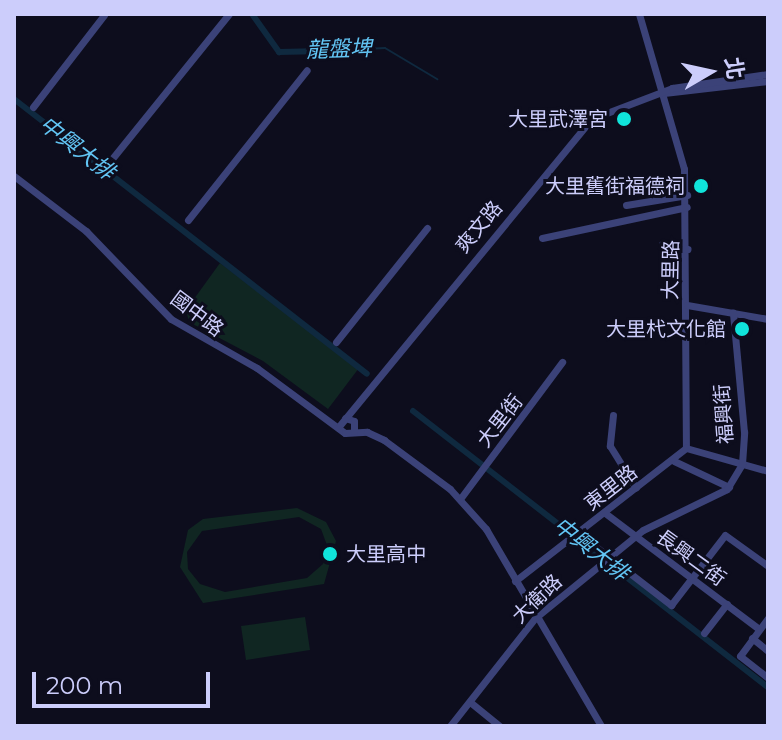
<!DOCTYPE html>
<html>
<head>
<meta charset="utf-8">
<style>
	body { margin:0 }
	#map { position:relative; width:782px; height:740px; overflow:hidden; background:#0d0d1d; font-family:Montserrat,"Noto Sans TC",sans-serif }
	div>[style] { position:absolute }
	.green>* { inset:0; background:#102622 }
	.stream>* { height:2px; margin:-1px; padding:0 1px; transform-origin:1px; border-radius:1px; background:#0f293f }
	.canal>* { height:6px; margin:-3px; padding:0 3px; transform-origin:3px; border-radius:3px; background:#0f293f }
	.minor>* { height:7px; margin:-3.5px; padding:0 3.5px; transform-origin:3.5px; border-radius:3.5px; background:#3b4278 }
	.dots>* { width:22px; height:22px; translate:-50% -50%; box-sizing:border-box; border:4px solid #0d0d1d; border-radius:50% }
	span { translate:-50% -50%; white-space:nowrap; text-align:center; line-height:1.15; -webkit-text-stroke:6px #0d0d1d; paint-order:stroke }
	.poi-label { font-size:20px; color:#cccdfb }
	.right { translate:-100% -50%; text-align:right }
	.left { translate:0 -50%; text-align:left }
	.street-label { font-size:20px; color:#cccdfb }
	.water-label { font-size:22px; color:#62c5f4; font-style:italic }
	.frame { position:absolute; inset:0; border:16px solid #cccdfb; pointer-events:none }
	.north { position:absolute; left:670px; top:32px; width:80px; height:80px; -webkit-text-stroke:6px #0d0d1d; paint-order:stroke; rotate:81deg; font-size:22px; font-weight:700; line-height:32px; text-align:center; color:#cccdfb }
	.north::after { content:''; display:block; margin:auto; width:28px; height:36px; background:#cccdfb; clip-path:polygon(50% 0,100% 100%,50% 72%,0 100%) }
	.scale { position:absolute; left:32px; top:672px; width:178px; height:36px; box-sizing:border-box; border:4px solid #cccdfb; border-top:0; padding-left:10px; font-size:24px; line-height:28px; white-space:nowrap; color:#cccdfb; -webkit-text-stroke:6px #0d0d1d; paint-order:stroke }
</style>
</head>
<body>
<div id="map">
	<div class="green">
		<div style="clip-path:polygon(220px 263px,359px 368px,328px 409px,263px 361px,189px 322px,186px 310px)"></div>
		<div style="clip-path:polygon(evenodd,297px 508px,326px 522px,336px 541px,324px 584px,203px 603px,180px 567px,188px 530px,203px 519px,297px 508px,299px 517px,321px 529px,328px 548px,323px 564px,307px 578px,225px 592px,200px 584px,188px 569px,187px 552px,202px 531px,299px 517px)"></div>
		<div style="clip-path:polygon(305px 617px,310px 650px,246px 660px,241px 626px)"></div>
	</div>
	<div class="stream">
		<div style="left:324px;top:51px;width:61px;rotate:-2.8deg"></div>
		<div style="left:385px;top:48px;width:61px;rotate:30.8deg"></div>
	</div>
	<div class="canal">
		<div style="left:252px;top:14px;width:47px;rotate:54.6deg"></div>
		<div style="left:279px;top:52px;width:45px;rotate:-1.3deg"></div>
		<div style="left:14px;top:99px;width:447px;rotate:37.9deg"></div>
		<div style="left:413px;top:411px;width:450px;rotate:37.9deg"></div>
	</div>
	<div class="minor">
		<div style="left:639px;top:14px;width:161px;rotate:73.8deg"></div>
		<div style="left:684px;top:169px;width:279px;rotate:89.6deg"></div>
		<div style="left:664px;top:93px;width:105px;rotate:-6.6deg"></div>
		<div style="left:33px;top:107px;width:116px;rotate:-52.3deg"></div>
		<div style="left:111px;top:160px;width:188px;rotate:-51.1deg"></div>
		<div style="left:14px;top:176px;width:91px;rotate:37.4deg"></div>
		<div style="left:86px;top:231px;width:122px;rotate:46deg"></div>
		<div style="left:171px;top:319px;width:99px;rotate:29.7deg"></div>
		<div style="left:257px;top:368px;width:109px;rotate:36.5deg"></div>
		<div style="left:345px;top:433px;width:22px;rotate:-3deg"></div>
		<div style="left:367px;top:432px;width:19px;rotate:25deg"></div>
		<div style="left:384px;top:440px;width:82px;rotate:36.6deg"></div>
		<div style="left:450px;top:489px;width:54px;rotate:48deg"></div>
		<div style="left:486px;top:529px;width:228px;rotate:59.7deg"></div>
		<div style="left:626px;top:205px;width:62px;rotate:-9.3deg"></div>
		<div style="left:188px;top:220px;width:191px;rotate:-51.6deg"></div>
		<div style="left:542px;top:238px;width:148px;rotate:-12.1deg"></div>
		<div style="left:662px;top:244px;width:26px;rotate:11deg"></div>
		<div style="left:687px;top:305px;width:82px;rotate:9.8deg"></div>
		<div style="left:336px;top:342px;width:146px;rotate:-51.4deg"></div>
		<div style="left:613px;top:415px;width:31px;rotate:96deg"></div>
		<div style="left:610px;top:446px;width:49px;rotate:58.2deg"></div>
		<div style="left:345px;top:418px;width:9px;rotate:18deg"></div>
		<div style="left:354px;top:421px;width:10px;rotate:90deg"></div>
		<div style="left:340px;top:425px;width:396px;rotate:-50.6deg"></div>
		<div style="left:591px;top:119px;width:87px;rotate:-20.9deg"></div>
		<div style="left:672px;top:88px;width:97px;rotate:-8.3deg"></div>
		<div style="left:686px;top:448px;width:85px;rotate:15.7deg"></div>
		<div style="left:674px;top:461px;width:61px;rotate:25.3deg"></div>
		<div style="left:460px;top:499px;width:171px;rotate:-53.3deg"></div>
		<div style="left:605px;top:513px;width:193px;rotate:37deg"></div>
		<div style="left:578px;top:533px;width:118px;rotate:37.7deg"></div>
		<div style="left:671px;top:605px;width:88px;rotate:-52.4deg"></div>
		<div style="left:725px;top:535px;width:53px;rotate:35.8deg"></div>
		<div style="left:515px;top:581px;width:217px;rotate:-37.9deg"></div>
		<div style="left:768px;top:618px;width:47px;rotate:126.4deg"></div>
		<div style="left:740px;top:656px;width:36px;rotate:38deg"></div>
		<div style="left:704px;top:633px;width:37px;rotate:-52deg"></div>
		<div style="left:752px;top:638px;width:21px;rotate:39deg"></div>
		<div style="left:470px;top:702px;width:38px;rotate:39deg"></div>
		<div style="left:450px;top:726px;width:137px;rotate:-51.8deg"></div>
		<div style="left:535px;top:618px;width:139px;rotate:-39.2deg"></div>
		<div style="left:643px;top:530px;width:93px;rotate:-26deg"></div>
		<div style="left:727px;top:489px;width:29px;rotate:-59deg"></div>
		<div style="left:742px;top:464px;width:32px;rotate:-86deg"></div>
		<div style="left:744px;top:432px;width:120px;rotate:-95.3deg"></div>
	</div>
	<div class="dots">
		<div style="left:624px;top:119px;background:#10e4db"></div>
		<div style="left:701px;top:186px;background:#10e4db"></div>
		<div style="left:742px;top:329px;background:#10e4db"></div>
		<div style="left:330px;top:554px;background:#10e4db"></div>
	</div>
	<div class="poi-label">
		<span class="right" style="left:608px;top:119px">大里武澤宮</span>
		<span class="right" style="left:685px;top:186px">大里舊街福德祠</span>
		<span class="right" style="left:726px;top:329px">大里杙文化館</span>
		<span class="left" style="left:346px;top:554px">大里高中</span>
	</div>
	<div class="street-label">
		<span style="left:479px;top:227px;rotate:-50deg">爽文路</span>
		<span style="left:671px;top:270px;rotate:-89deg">大里路</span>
		<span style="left:197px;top:314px;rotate:37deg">國中路</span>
		<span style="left:724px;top:414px;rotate:-94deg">福興街</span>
		<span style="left:500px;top:421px;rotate:-52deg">大里街</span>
		<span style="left:611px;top:488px;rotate:-38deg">東里路</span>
		<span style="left:691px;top:558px;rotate:36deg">長興二街</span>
		<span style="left:537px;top:599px;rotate:-44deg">大衛路</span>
	</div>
	<div class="water-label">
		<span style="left:339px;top:49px;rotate:-2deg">龍盤埤</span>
		<span style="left:77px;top:148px;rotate:38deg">中興大排</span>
		<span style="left:591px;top:549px;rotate:38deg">中興大排</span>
	</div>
	<div class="frame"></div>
	<div class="north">北</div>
	<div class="scale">200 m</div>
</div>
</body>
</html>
